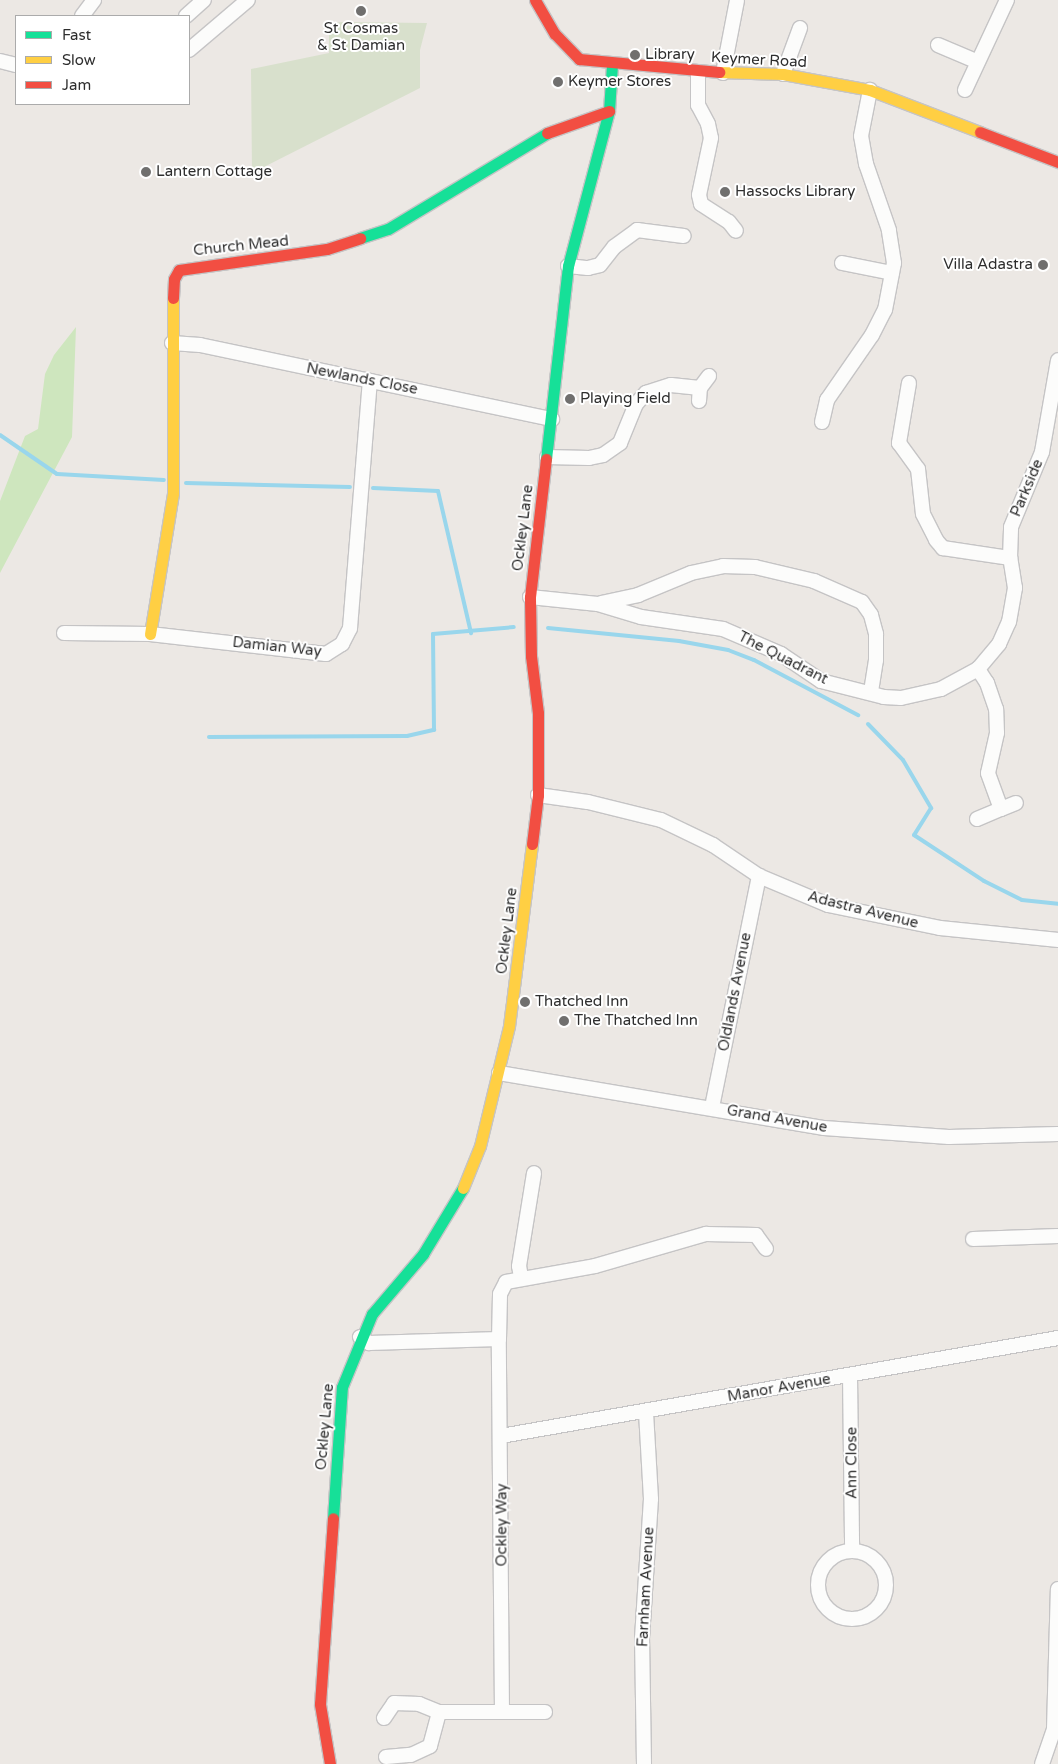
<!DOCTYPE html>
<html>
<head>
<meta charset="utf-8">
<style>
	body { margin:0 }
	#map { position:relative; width:1058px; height:1764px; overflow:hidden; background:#ece8e4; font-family:"Varela Round",sans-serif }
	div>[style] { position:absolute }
	.green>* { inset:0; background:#cee6be }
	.cemetery>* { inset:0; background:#d8e0cc }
	.stream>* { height:4px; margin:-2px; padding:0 2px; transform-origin:2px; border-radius:2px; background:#99d6ec }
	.roads { filter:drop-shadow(1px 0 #c5c4c5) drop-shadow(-1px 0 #c5c4c5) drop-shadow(0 1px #c5c4c5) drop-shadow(0 -1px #c5c4c5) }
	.street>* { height:14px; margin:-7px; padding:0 7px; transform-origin:7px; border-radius:7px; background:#fcfcfb }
	.street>.ring { margin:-7px; padding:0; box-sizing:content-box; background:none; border:14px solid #fcfcfb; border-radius:50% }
	.fast>* { height:11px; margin:-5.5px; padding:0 5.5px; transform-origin:5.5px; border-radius:5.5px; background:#16e098 }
	.slow>* { height:11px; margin:-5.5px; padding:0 5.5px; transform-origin:5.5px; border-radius:5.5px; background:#ffcf43 }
	.jam>* { height:11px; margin:-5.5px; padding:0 5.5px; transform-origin:5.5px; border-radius:5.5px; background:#f24e42 }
	.dots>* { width:14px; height:14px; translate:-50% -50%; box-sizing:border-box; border:2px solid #fff; border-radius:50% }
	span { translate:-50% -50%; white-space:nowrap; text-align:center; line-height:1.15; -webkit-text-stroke:4px #fff; paint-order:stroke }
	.poi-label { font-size:15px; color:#2e2e2e }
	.left { translate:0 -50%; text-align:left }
	.right { translate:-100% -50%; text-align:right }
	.street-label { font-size:15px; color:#2e2e2e }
	.legend { position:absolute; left:15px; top:15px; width:175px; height:90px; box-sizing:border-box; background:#fff; border:1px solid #ababab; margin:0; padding:6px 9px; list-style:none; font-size:15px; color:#2e2e2e }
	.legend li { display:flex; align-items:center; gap:10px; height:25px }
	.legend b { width:25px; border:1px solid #ababab }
</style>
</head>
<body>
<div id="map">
	<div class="green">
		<div style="clip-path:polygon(76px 327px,72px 437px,0 573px,0 501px,25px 436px,38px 429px,45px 374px,54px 355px)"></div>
	</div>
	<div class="cemetery">
		<div style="clip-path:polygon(342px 22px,427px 23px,420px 50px,420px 88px,252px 173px,251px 69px,329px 53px,329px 24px)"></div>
	</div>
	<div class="stream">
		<div style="left:0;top:435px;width:69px;rotate:34.4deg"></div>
		<div style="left:57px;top:474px;width:107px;rotate:3.2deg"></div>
		<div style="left:186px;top:483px;width:164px;rotate:1.4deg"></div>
		<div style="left:373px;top:488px;width:65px;rotate:2.6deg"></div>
		<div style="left:438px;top:491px;width:146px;rotate:76.9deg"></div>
		<div style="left:548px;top:628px;width:132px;rotate:5.7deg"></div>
		<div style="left:679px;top:641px;width:50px;rotate:10.4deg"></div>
		<div style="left:728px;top:650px;width:28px;rotate:21deg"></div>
		<div style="left:754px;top:660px;width:118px;rotate:27.9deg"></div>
		<div style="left:868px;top:724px;width:50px;rotate:45.8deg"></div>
		<div style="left:903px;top:760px;width:56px;rotate:59.7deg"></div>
		<div style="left:931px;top:808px;width:32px;rotate:122deg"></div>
		<div style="left:914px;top:835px;width:84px;rotate:33.3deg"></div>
		<div style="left:984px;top:881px;width:42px;rotate:26.6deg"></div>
		<div style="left:1022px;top:900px;width:36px;rotate:6deg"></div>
		<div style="left:209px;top:737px;width:198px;rotate:-0.3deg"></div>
		<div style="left:407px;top:736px;width:28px;rotate:-13deg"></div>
		<div style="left:434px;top:730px;width:96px;rotate:-90.6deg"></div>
		<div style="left:433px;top:634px;width:81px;rotate:-4.9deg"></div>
	</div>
	<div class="roads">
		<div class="street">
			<div style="left:82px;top:16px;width:20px;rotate:-53deg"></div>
			<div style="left:186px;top:16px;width:24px;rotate:-42deg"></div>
			<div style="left:938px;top:45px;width:43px;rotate:23deg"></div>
			<div style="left:189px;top:50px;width:77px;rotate:-40.3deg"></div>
			<div style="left:0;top:61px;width:16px;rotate:14deg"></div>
			<div style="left:698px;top:72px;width:33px;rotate:90deg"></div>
			<div style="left:698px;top:105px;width:21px;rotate:62deg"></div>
			<div style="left:708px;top:124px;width:14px;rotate:78deg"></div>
			<div style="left:711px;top:138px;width:58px;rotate:101.9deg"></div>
			<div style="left:699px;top:195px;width:9px;rotate:77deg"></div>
			<div style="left:701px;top:204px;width:33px;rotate:33deg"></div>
			<div style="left:729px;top:222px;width:11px;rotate:52deg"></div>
			<div style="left:723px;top:73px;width:74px;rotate:-79.1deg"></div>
			<div style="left:783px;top:74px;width:49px;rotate:-69.7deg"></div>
			<div style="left:965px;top:90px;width:99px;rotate:-65deg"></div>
			<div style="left:842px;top:263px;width:51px;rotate:11.3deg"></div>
			<div style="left:568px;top:266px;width:20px;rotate:6deg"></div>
			<div style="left:588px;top:268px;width:12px;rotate:-14deg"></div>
			<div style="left:600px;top:265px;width:23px;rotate:-52deg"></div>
			<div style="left:614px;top:247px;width:29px;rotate:-36deg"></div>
			<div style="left:637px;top:230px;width:47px;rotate:7.3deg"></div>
			<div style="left:172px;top:343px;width:28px;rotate:4deg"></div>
			<div style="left:200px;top:345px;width:360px;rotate:11.9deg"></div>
			<div style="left:909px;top:383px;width:61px;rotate:99.5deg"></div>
			<div style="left:899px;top:443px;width:32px;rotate:54deg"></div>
			<div style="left:918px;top:469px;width:45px;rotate:83.7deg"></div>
			<div style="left:923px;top:514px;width:29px;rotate:63deg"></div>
			<div style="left:936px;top:540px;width:11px;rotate:49deg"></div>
			<div style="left:943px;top:548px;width:68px;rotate:8.5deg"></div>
			<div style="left:699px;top:401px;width:13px;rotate:-86deg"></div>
			<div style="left:700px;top:388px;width:15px;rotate:-53deg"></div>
			<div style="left:822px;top:422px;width:23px;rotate:-77deg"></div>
			<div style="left:827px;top:400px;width:79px;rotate:-55.3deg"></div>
			<div style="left:872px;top:335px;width:28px;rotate:-63deg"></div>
			<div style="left:885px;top:310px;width:48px;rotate:-79.2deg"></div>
			<div style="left:894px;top:263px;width:33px;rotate:-99deg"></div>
			<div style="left:889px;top:230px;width:70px;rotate:-109.2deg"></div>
			<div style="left:866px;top:164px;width:28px;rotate:-100deg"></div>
			<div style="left:861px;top:136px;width:47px;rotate:-78.9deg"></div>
			<div style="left:547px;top:457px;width:42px;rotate:1.4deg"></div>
			<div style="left:589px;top:458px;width:14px;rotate:-12deg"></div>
			<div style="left:603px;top:455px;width:21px;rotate:-35deg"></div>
			<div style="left:620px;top:443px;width:42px;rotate:-67.7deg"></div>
			<div style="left:636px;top:404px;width:15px;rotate:-48deg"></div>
			<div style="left:646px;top:393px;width:26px;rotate:-18deg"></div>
			<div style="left:671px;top:385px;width:29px;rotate:6deg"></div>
			<div style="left:530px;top:597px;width:68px;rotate:5.9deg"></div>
			<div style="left:598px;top:604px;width:45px;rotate:16.8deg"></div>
			<div style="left:641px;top:617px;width:83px;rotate:8.3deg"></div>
			<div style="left:723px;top:629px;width:63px;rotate:23.3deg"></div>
			<div style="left:781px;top:654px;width:48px;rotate:34deg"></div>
			<div style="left:821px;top:681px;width:65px;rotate:14.3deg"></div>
			<div style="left:884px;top:697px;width:17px;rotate:3deg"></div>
			<div style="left:901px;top:698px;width:41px;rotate:-12.7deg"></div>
			<div style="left:941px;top:689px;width:42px;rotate:-28.4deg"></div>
			<div style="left:978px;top:669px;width:33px;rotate:-50deg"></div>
			<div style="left:999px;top:644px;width:24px;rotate:-66deg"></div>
			<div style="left:1009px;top:622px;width:35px;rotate:-80deg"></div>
			<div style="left:1015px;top:588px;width:30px;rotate:-99deg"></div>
			<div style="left:1010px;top:558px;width:31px;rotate:-88deg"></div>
			<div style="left:1011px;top:527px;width:81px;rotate:-67.5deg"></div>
			<div style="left:1042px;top:452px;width:93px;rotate:-80.1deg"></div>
			<div style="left:601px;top:603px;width:38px;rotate:-12deg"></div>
			<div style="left:638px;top:595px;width:57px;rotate:-22.5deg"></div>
			<div style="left:691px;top:573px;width:33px;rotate:-12deg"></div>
			<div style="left:723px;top:566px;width:32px;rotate:2deg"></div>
			<div style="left:755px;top:567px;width:61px;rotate:13.3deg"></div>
			<div style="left:814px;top:581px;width:52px;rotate:23.6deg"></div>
			<div style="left:862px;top:602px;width:16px;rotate:55deg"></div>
			<div style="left:871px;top:615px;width:20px;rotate:75deg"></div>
			<div style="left:876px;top:634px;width:26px;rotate:90deg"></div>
			<div style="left:876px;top:660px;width:32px;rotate:99deg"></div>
			<div style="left:64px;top:633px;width:86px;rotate:0.7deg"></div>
			<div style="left:150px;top:634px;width:177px;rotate:6.5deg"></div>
			<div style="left:326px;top:654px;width:19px;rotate:-32deg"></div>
			<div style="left:342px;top:644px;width:18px;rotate:-63deg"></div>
			<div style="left:350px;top:628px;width:248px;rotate:-85.4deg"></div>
			<div style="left:538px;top:795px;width:50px;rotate:8deg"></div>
			<div style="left:588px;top:802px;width:75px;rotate:13.9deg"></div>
			<div style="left:661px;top:820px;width:58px;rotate:25.7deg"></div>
			<div style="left:713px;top:845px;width:55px;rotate:34deg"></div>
			<div style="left:759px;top:876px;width:75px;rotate:22.8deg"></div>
			<div style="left:828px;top:905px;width:114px;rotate:11.6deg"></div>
			<div style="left:940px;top:928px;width:119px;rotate:5.8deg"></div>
			<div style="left:1001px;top:809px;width:16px;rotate:-22deg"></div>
			<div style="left:977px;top:819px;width:26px;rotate:-23deg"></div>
			<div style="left:1001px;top:809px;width:38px;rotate:-110deg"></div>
			<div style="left:988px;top:773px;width:41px;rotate:-77.3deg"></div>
			<div style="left:997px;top:733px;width:24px;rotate:-92deg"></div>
			<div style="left:996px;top:709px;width:28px;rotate:-109deg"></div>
			<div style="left:987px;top:683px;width:17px;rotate:-123deg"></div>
			<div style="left:499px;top:1073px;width:330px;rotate:9.6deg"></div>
			<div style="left:824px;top:1128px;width:125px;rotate:4.1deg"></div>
			<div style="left:949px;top:1137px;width:109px;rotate:-1.6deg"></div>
			<div style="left:712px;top:1107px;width:236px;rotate:-78.5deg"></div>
			<div style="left:973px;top:1239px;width:85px;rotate:-2deg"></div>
			<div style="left:521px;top:1277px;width:11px;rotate:-100deg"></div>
			<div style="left:519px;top:1266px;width:94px;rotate:-80.8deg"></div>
			<div style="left:360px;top:1337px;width:11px;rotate:34deg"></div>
			<div style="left:369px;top:1343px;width:130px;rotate:-1.8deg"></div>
			<div style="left:850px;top:1375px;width:175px;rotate:89.3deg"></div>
			<div style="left:501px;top:1436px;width:566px;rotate:-9.98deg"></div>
			<div class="ring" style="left:818px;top:1551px;width:54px;height:54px"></div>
			<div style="left:502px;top:1711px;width:372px;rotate:-90.5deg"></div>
			<div style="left:499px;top:1339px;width:45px;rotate:-88.7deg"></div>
			<div style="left:500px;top:1294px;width:13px;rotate:-63deg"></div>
			<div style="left:506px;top:1282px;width:90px;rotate:-10.2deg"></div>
			<div style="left:595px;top:1266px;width:116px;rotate:-16.1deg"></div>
			<div style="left:706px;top:1234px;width:50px;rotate:1.1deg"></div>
			<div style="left:756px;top:1235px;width:17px;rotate:54deg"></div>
			<div style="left:384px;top:1718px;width:18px;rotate:-56deg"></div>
			<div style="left:394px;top:1703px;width:25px;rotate:2deg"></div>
			<div style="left:419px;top:1704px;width:22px;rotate:22deg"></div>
			<div style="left:439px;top:1712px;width:106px"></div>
			<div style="left:386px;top:1757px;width:25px;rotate:-5deg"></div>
			<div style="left:411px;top:1755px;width:21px;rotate:-25deg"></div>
			<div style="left:430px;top:1746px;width:35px;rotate:-75deg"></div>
			<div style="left:644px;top:1764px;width:126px;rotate:-90.9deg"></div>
			<div style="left:642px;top:1638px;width:139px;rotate:-86.3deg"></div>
			<div style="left:651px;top:1499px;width:88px;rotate:-93.3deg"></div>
			<div style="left:1042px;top:1764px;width:37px;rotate:-71deg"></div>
			<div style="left:1054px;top:1729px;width:140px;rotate:-88.4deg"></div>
		</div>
		<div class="fast">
			<div style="left:360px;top:238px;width:29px;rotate:-18deg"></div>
			<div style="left:388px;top:229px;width:186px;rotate:-31.1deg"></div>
			<div style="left:546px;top:459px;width:194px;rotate:-83.5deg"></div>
			<div style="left:568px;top:266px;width:160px;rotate:-75.2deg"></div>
			<div style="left:609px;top:111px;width:47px;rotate:-86.3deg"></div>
			<div style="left:333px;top:1518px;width:131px;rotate:-86.1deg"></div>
			<div style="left:342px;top:1387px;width:79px;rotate:-67.7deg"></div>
			<div style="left:372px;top:1314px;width:79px;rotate:-49.6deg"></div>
			<div style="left:423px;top:1254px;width:77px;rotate:-58.8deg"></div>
		</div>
		<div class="slow">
			<div style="left:719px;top:72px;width:64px;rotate:1.8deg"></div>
			<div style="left:783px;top:74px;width:88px;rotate:10.4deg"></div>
			<div style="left:870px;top:90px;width:118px;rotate:20.9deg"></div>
			<div style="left:150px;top:634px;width:143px;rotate:-80.7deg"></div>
			<div style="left:173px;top:493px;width:195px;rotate:-90deg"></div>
			<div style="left:463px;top:1188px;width:45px;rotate:-68deg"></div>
			<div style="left:480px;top:1146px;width:123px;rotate:-76.4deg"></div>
			<div style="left:509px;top:1026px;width:183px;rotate:-82.8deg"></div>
		</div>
		<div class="jam">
			<div style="left:535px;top:0;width:39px;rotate:60deg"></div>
			<div style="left:555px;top:34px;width:35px;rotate:46deg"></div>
			<div style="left:579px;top:59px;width:141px;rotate:5.3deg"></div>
			<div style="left:980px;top:132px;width:84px;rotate:21deg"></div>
			<div style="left:547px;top:133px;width:66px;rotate:-19.5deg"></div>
			<div style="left:173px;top:298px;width:19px;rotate:-87deg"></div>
			<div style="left:174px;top:279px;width:10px;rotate:-61deg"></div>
			<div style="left:179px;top:270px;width:149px;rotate:-8.1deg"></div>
			<div style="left:327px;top:249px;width:35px;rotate:-18deg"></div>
			<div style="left:532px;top:844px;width:49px;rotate:-83deg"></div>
			<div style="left:538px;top:795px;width:82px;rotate:-90deg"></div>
			<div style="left:538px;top:713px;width:57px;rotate:-97deg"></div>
			<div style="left:531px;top:656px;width:59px;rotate:-91deg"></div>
			<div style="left:530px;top:597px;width:139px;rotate:-83.4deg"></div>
			<div style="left:330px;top:1764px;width:61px;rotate:-99.5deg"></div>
			<div style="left:320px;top:1704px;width:186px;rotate:-86deg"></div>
		</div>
	</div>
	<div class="dots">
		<div style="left:361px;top:11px;background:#706f6e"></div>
		<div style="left:635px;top:55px;background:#706f6e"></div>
		<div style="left:558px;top:82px;background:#706f6e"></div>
		<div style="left:146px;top:172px;background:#706f6e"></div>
		<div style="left:725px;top:192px;background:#706f6e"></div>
		<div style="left:1043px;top:265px;background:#706f6e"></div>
		<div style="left:570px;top:399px;background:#706f6e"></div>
		<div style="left:525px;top:1002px;background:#706f6e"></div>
		<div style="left:564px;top:1021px;background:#706f6e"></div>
	</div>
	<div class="poi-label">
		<span style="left:361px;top:37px">St Cosmas<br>&amp; St Damian</span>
		<span class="left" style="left:645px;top:55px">Library</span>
		<span class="left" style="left:568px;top:82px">Keymer Stores</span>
		<span class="left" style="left:156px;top:172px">Lantern Cottage</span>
		<span class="left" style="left:735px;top:192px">Hassocks Library</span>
		<span class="right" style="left:1033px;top:265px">Villa Adastra</span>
		<span class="left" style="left:580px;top:399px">Playing Field</span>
		<span class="left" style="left:535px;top:1002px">Thatched Inn</span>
		<span class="left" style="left:574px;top:1021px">The Thatched Inn</span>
	</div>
	<div class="street-label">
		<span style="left:759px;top:60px;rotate:3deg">Keymer Road</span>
		<span style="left:241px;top:246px;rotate:-6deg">Church Mead</span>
		<span style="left:362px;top:379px;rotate:11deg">Newlands Close</span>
		<span style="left:1027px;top:488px;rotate:-67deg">Parkside</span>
		<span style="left:523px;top:528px;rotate:-83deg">Ockley Lane</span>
		<span style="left:277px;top:647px;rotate:6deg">Damian Way</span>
		<span style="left:783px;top:658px;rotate:27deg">The Quadrant</span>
		<span style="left:863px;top:910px;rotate:14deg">Adastra Avenue</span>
		<span style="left:507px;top:931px;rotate:-83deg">Ockley Lane</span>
		<span style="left:735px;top:992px;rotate:-79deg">Oldlands Avenue</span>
		<span style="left:777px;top:1119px;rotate:10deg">Grand Avenue</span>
		<span style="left:779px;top:1388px;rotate:-10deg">Manor Avenue</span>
		<span style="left:325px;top:1427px;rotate:-85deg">Ockley Lane</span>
		<span style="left:852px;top:1463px;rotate:-90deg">Ann Close</span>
		<span style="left:502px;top:1525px;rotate:-90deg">Ockley Way</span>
		<span style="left:646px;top:1587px;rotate:-87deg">Farnham Avenue</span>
	</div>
	<ul class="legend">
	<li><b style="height:6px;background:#16e098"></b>Fast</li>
	<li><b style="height:6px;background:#ffcf43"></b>Slow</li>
	<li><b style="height:6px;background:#f24e42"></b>Jam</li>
	</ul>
</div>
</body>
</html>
